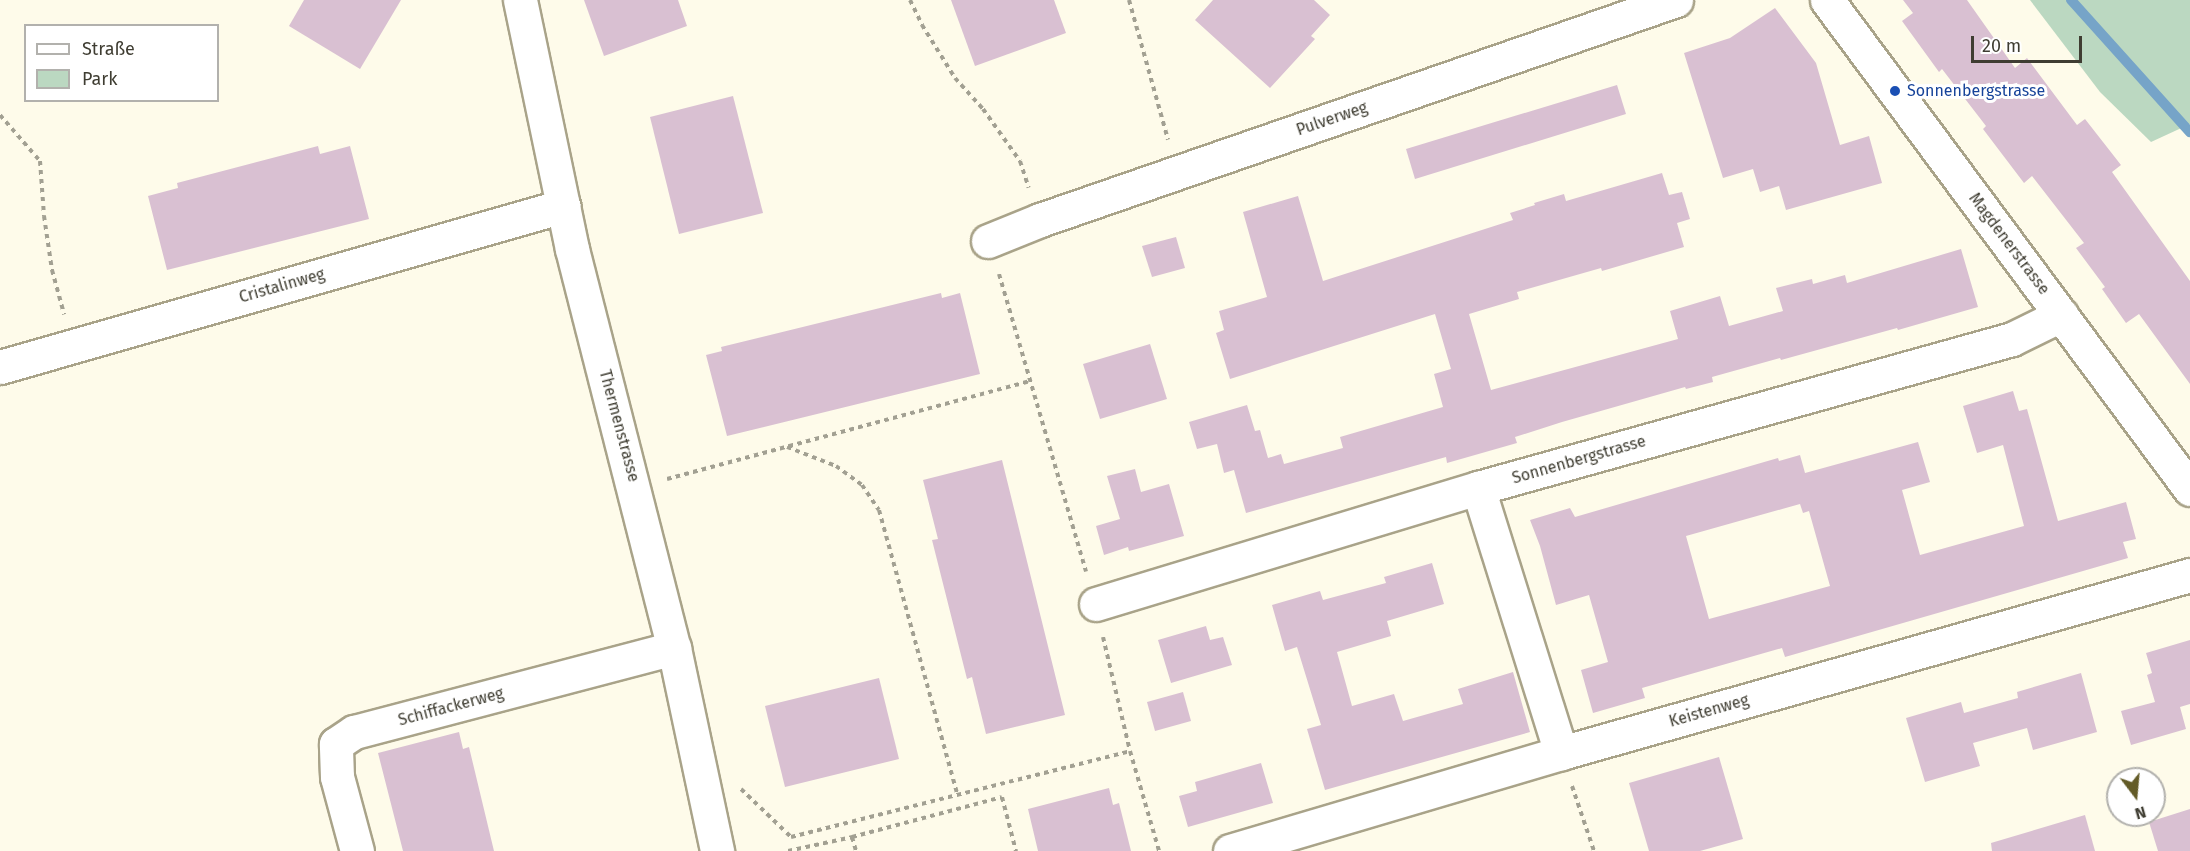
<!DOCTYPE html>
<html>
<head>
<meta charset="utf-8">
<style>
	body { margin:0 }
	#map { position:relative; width:2190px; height:851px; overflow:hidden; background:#fefbea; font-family:"Fira Sans",sans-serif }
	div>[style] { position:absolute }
	.green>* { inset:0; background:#bbd8c1 }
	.stream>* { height:10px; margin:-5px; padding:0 5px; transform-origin:5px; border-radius:5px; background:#76a4c8 }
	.building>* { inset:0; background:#d9c0d2 }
	.path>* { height:4px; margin-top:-2px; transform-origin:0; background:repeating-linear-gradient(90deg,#a2a092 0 4.5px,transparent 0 9px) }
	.roads { filter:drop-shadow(2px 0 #a9a389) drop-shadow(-2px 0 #a9a389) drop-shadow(0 2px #a9a389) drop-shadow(0 -2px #a9a389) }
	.minor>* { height:33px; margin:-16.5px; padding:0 16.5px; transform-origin:16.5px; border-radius:16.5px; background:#fff }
	.dots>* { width:16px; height:16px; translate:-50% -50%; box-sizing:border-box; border:3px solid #fff; border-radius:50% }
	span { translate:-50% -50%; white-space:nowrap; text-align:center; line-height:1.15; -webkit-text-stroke:6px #fff; paint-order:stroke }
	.transit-label { font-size:16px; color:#164399 }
	.left { translate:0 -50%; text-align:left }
	.street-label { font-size:16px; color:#3f3d32 }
	.legend { position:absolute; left:24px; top:24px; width:195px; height:78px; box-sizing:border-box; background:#fff; border:2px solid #b2b1ad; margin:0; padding:8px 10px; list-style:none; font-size:18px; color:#3f3d32 }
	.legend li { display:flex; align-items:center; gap:12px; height:30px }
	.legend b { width:30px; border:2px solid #b2b1ad }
	.north { position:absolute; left:2106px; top:767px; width:60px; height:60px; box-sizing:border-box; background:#fff; border:2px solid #b2b1ad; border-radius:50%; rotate:164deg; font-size:16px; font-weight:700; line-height:24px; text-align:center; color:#3f3d32 }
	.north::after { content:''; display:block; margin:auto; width:21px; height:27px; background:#635b27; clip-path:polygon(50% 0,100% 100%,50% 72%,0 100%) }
	.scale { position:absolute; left:1971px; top:36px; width:111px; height:27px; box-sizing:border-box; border:3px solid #3f3d32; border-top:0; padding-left:8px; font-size:18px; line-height:21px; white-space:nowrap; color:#3f3d32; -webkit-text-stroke:4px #fff; paint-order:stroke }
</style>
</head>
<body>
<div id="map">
	<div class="green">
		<div style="clip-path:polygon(2030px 0,2190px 0,2190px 124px,2151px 142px,2100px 92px)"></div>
	</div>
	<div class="stream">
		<div style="left:2071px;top:0;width:178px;rotate:48deg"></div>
	</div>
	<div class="building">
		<div style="clip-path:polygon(304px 0,401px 0,360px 69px,289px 26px)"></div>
		<div style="clip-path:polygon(584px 0,678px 0,687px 26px,604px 56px)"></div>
		<div style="clip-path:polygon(951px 0,1054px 0,1066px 33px,975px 66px)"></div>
		<div style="clip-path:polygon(1213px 0,1314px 0,1330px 15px,1311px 36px,1315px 39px,1270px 88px,1195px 20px)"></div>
		<div style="clip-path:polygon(1903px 0,1967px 0,2015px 68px,2027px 58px,2077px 125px,2085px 119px,2121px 165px,2112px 172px,2190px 281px,2190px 384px,2139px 314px,2126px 323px,2102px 289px,2105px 287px,2076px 248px,2084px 243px,2032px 176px,2024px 183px,1983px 129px,1986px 126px,1942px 69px,1939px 72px,1902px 21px,1913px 13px)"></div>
		<div style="clip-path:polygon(1775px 8px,1816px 63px,1840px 145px,1869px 136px,1882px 183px,1786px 210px,1779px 186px,1760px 192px,1753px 169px,1723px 178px,1684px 53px,1730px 38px)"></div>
		<div style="clip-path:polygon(1617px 85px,1626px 114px,1415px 179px,1406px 149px)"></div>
		<div style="clip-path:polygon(733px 96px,763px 213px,679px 234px,650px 117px)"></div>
		<div style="clip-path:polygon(318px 146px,320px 154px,350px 146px,369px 219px,167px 270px,148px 196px,178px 188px,177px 183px)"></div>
		<div style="clip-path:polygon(1662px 173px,1669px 195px,1682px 192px,1690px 219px,1677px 223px,1684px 247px,1602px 271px,1601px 268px,1517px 292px,1519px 299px,1469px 314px,1491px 390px,1678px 339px,1670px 311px,1720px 296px,1729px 326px,1783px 311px,1776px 288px,1812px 279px,1813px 284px,1845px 275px,1847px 283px,1961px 249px,1978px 307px,1898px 330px,1897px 328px,1781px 360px,1780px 358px,1712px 377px,1713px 382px,1686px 389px,1685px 387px,1562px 422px,1515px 437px,1517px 443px,1447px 463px,1446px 457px,1246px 513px,1234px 470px,1224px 473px,1217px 444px,1197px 449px,1189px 422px,1247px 405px,1255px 431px,1260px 430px,1268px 458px,1281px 454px,1284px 464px,1343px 448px,1340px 437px,1443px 407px,1434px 374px,1451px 369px,1435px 314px,1230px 379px,1216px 333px,1224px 330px,1219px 311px,1267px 297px,1243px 212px,1298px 196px,1323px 281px,1513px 220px,1510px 213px,1535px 205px,1534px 203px,1564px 194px,1566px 201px)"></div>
		<div style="clip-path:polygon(1176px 237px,1185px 268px,1152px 277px,1142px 246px)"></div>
		<div style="clip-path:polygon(941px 293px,942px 298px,960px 293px,980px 374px,727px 436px,706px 355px,722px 351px,721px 347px)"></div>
		<div style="clip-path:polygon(1150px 344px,1167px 399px,1100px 419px,1083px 364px)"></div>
		<div style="clip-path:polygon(evenodd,2013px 391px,2019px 411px,2027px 409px,2058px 521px,2126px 502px,2136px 539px,2123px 542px,2128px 558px,1785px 657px,1782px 648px,1642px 688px,1645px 698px,1593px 713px,1581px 670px,1608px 662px,1589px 595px,1556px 605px,1540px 546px,1530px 520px,1570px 508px,1575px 517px,1778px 458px,1779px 461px,1800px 455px,1805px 473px,1918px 442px,1930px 482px,1902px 490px,1920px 555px,2024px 526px,2003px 445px,1977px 453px,1963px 406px,2013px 391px,1800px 504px,1803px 513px,1809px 511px,1830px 586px,1709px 619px,1686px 536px,1800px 504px)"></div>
		<div style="clip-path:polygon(1002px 460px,1065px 715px,986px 734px,972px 677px,967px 679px,932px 540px,938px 539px,923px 480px)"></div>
		<div style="clip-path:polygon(1135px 469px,1141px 492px,1169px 484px,1184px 536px,1129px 551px,1128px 547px,1104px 555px,1096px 526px,1120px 519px,1107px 476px)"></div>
		<div style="clip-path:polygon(1432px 563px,1444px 604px,1387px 621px,1391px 636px,1337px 652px,1352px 706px,1394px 694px,1403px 721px,1463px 704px,1458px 689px,1513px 672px,1530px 732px,1325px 790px,1307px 729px,1321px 725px,1297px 647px,1285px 651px,1272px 605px,1320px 591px,1323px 600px,1386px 583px,1384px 577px)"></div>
		<div style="clip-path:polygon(1206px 626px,1210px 640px,1223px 637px,1232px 665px,1171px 683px,1158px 640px)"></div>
		<div style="clip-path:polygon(2190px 640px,2190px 704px,2180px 707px,2186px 729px,2131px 745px,2121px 711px,2155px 702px,2147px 675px,2152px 673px,2146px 653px)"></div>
		<div style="clip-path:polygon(2081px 673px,2097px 732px,2033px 750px,2027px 728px,1973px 743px,1980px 766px,1925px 782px,1906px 718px,1961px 702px,1964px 713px,2018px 698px,2017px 692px)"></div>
		<div style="clip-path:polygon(879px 678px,899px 759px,785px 787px,765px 706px)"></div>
		<div style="clip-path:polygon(1183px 692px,1191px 721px,1155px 731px,1147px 702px)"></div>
		<div style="clip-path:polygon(459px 732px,463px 749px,469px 747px,494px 851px,403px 851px,378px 753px)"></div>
		<div style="clip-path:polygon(1719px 757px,1743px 839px,1700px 851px,1649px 851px,1629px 783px)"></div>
		<div style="clip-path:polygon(1261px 763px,1273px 803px,1188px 827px,1179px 796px,1197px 791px,1195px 782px)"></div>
		<div style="clip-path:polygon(1109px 788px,1113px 805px,1119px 803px,1131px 851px,1038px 851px,1028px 809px)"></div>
		<div style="clip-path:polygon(2190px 809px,2190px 851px,2158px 851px,2149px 822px)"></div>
		<div style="clip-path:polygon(2085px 815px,2095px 851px,1992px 851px,1991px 843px)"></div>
	</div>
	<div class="path">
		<div style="left:910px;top:0;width:28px;rotate:64deg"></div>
		<div style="left:922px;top:25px;width:62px;rotate:58.1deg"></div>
		<div style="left:955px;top:78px;width:42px;rotate:47.9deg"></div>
		<div style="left:983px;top:109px;width:64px;rotate:54.6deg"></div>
		<div style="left:1020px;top:161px;width:28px;rotate:72deg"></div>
		<div style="left:1129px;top:0;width:145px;rotate:74.4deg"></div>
		<div style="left:0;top:115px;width:61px;rotate:49deg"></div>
		<div style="left:40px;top:161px;width:55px;rotate:85.8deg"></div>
		<div style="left:44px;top:216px;width:55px;rotate:81.6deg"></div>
		<div style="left:52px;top:270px;width:46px;rotate:74.7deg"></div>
		<div style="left:999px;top:274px;width:310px;rotate:73.7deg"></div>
		<div style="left:787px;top:447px;width:53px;rotate:21.2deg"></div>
		<div style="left:836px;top:466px;width:32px;rotate:36deg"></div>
		<div style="left:862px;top:485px;width:30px;rotate:56deg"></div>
		<div style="left:879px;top:510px;width:297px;rotate:74.6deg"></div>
		<div style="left:667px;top:479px;width:377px;rotate:-15.1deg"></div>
		<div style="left:1103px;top:637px;width:117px;rotate:76.7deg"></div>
		<div style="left:1130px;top:751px;width:104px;rotate:73.8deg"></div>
		<div style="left:1572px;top:786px;width:69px;rotate:71.3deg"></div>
		<div style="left:741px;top:789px;width:69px;rotate:43.8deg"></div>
		<div style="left:791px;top:837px;width:350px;rotate:-14.2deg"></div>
		<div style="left:852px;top:837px;width:155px;rotate:-14.9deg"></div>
		<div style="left:1002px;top:797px;width:56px;rotate:75.5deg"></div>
		<div style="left:788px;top:851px;width:66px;rotate:-12.3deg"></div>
		<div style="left:852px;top:837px;width:15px;rotate:74deg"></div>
	</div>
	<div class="roads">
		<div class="minor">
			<div style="left:520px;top:0;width:254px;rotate:78.2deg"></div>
			<div style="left:572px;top:249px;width:412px;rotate:75.7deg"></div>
			<div style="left:674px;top:648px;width:208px;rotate:78deg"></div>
			<div style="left:1827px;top:0;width:609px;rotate:53.41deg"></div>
			<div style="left:988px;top:241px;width:56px;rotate:-22deg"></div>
			<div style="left:1040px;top:220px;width:673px;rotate:-19.08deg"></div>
			<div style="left:0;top:367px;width:586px;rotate:-15.96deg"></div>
			<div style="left:1478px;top:488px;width:278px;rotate:72.6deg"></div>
			<div style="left:1096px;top:604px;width:399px;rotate:-16.9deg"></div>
			<div style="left:1478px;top:488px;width:554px;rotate:-15.59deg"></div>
			<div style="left:2012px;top:339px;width:55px;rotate:-26.1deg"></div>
			<div style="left:357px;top:851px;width:77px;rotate:-105.1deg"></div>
			<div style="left:337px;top:777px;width:33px;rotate:-92deg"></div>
			<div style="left:336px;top:744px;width:22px;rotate:-34deg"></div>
			<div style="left:354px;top:732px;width:331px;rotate:-14.7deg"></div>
			<div style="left:1230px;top:851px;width:345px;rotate:-16.5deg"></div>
			<div style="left:1561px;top:753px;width:654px;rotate:-15.8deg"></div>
		</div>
	</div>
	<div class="dots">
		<div style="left:1895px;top:91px;background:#1a4fb4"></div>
	</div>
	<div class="transit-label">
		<span class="left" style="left:1907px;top:91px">Sonnenbergstrasse</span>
	</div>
	<div class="street-label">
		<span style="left:1332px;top:119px;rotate:-19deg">Pulverweg</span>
		<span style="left:2009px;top:244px;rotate:53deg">Magdenerstrasse</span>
		<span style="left:282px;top:286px;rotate:-16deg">Cristalinweg</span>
		<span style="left:619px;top:426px;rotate:75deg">Thermenstrasse</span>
		<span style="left:1579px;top:460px;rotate:-16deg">Sonnenbergstrasse</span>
		<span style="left:451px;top:707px;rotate:-15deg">Schiffackerweg</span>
		<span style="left:1709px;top:711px;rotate:-16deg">Keistenweg</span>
	</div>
	<ul class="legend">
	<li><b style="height:8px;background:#fff"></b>Straße</li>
	<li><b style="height:16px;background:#bbd8c1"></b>Park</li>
	</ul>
	<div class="north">N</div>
	<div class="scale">20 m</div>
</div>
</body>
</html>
